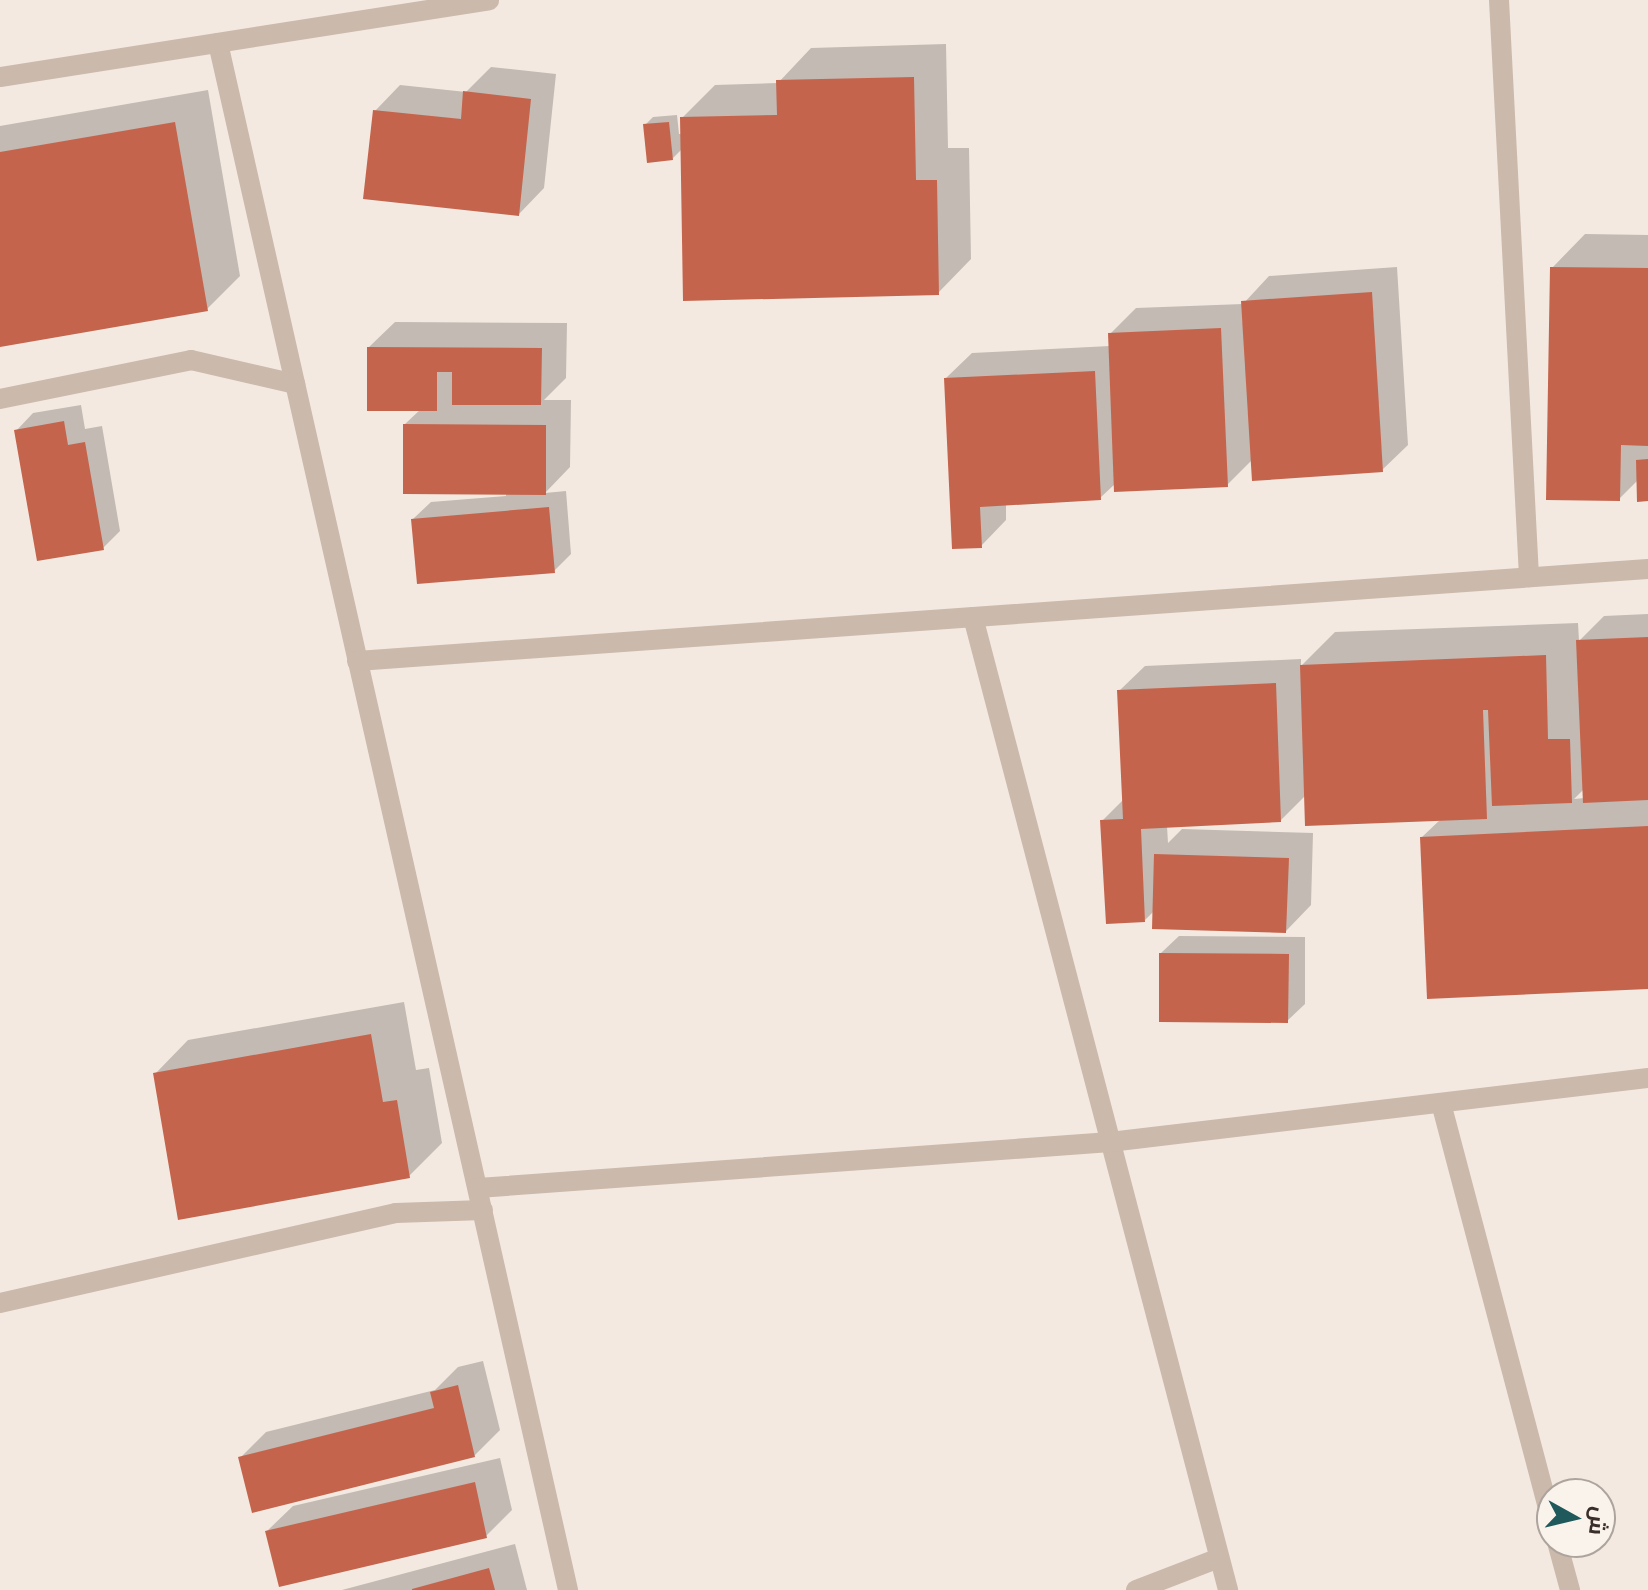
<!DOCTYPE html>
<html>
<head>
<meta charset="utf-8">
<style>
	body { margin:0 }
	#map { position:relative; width:1648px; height:1590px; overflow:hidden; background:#f3e9e0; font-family:"Alegreya Sans",Cairo,sans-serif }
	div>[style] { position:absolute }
	.shadow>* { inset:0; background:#0003 }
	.building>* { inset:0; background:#c5644c }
	.street>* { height:20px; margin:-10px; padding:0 10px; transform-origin:10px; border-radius:10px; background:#cbb9ab }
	span { translate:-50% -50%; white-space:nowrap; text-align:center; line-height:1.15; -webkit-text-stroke:8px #faf3ec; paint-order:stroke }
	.north { position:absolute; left:1536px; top:1478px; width:80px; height:80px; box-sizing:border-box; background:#faf3ec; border:2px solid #ada49e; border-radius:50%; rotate:98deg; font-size:22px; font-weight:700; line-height:32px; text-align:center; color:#392e2a }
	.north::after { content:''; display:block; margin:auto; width:28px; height:36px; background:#20595b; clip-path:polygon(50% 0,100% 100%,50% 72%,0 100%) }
</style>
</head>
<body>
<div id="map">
	<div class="shadow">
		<div style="clip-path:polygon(946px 44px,948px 148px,969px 148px,971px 259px,938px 293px,682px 149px,673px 158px,645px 125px,653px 117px,677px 115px,679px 134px,682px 134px,682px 118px,715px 85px,778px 83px,811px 48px)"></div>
		<div style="clip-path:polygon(491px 67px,556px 74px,544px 188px,519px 214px,375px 111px,400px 85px,466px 92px)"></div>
		<div style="clip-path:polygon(208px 90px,240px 276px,207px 309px,0 345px,0 126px)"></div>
		<div style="clip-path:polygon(1585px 234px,1648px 235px,1648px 499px,1638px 480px,1619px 499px,1552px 268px)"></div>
		<div style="clip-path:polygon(1397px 267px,1408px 445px,1382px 470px,1253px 459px,1227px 485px,1116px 483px,1100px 498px,1006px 503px,1006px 520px,981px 546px,946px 378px,972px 353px,1110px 346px,1110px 334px,1136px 308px,1243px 304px,1269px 276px)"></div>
		<div style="clip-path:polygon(395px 322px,567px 323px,566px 378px,544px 400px,571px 400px,570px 467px,545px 493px,566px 491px,571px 554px,554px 571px,413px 519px,431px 502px,506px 496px,506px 493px,405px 424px,421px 409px,369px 347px)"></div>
		<div style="clip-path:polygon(81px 405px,85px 429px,102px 426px,120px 531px,103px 548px,16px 431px,33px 413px)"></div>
		<div style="clip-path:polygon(evenodd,1648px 614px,1648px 987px,1422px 837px,1441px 819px,1306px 795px,1280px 821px,1167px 826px,1168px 843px,1182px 829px,1313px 833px,1311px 905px,1286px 931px,1155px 910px,1145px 920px,1102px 821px,1124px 799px,1119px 691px,1145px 666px,1301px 659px,1301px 666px,1335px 632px,1578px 623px,1579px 641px,1604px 616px,1648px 614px,1585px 788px,1585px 798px,1574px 799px,1585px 788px)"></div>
		<div style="clip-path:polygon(1179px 936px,1305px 937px,1305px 1004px,1287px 1021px,1161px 953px)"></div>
		<div style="clip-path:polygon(404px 1002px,416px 1070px,429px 1068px,442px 1143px,409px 1176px,155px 1074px,188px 1040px)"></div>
		<div style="clip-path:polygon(483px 1361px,500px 1430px,474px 1456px,240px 1458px,266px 1432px,435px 1390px,458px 1367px)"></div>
		<div style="clip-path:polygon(500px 1458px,512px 1510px,486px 1536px,267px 1531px,293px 1506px)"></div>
		<div style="clip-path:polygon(515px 1544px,527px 1590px,342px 1590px)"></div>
	</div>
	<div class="building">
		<div style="clip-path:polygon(914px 77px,916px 180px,937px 180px,939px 295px,683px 301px,680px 117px,777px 115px,776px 80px)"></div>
		<div style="clip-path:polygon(463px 91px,531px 99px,519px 216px,363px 199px,373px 110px,461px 119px)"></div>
		<div style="clip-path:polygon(175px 122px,208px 311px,0 347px,0 152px)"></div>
		<div style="clip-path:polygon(669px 122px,673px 160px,647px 163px,643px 124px)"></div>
		<div style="clip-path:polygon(1550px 267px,1648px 268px,1648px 446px,1621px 445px,1620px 501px,1546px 500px)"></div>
		<div style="clip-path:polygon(1372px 292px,1383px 472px,1252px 481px,1241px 301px)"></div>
		<div style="clip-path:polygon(1221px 328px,1228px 487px,1114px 492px,1108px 333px)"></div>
		<div style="clip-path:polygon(367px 347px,542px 348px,541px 405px,452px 405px,452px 372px,437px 372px,437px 411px,367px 411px)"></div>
		<div style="clip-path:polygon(1095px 371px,1101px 500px,980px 507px,982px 548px,952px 549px,944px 378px)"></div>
		<div style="clip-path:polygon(64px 421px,68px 445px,85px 442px,104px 550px,37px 561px,14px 430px)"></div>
		<div style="clip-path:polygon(403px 424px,546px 425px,546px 495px,403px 494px)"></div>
		<div style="clip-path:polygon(1648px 459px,1648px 501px,1637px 502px,1636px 460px)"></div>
		<div style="clip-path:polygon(549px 507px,555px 573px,417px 584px,411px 519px)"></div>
		<div style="clip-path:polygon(1648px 637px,1648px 800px,1583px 803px,1576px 640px)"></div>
		<div style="clip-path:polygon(1546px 655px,1548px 739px,1570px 739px,1572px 803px,1492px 806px,1488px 710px,1483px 710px,1487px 819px,1305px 826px,1300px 665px)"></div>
		<div style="clip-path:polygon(1276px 683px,1281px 822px,1141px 829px,1145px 922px,1106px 924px,1100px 820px,1123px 819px,1117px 690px)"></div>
		<div style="clip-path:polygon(1648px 826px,1648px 989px,1427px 999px,1420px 837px)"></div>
		<div style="clip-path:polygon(1154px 854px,1289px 858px,1286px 933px,1152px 929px)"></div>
		<div style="clip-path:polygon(1159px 953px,1289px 954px,1288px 1023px,1159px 1022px)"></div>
		<div style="clip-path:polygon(371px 1034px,383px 1102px,397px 1100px,410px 1178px,178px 1220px,153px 1073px)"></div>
		<div style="clip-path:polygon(458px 1385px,475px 1457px,252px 1513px,238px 1457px,434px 1408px,430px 1392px)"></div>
		<div style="clip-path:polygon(475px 1482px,487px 1538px,279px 1587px,265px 1531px)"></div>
		<div style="clip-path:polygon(489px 1568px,495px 1590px,412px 1590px,412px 1589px)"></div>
	</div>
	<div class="street">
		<div style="left:1499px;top:0;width:578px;rotate:87.02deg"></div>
		<div style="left:218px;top:43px;width:1586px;rotate:77.25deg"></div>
		<div style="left:0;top:77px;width:495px;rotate:-8.9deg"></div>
		<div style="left:0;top:399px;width:195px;rotate:-11.5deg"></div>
		<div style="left:191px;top:360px;width:107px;rotate:13deg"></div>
		<div style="left:973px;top:617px;width:1006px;rotate:75.31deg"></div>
		<div style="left:357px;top:661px;width:1294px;rotate:-4.08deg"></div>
		<div style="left:1441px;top:1103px;width:433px;rotate:75.2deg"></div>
		<div style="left:478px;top:1188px;width:634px;rotate:-4.16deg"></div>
		<div style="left:1110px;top:1142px;width:542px;rotate:-6.78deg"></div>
		<div style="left:0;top:1303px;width:406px;rotate:-12.8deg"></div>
		<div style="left:396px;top:1213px;width:87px;rotate:-2deg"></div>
		<div style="left:1557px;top:1542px;width:50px;rotate:74.8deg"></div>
		<div style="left:1136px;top:1590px;width:89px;rotate:-21.1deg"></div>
	</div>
	<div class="north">ش</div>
</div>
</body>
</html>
